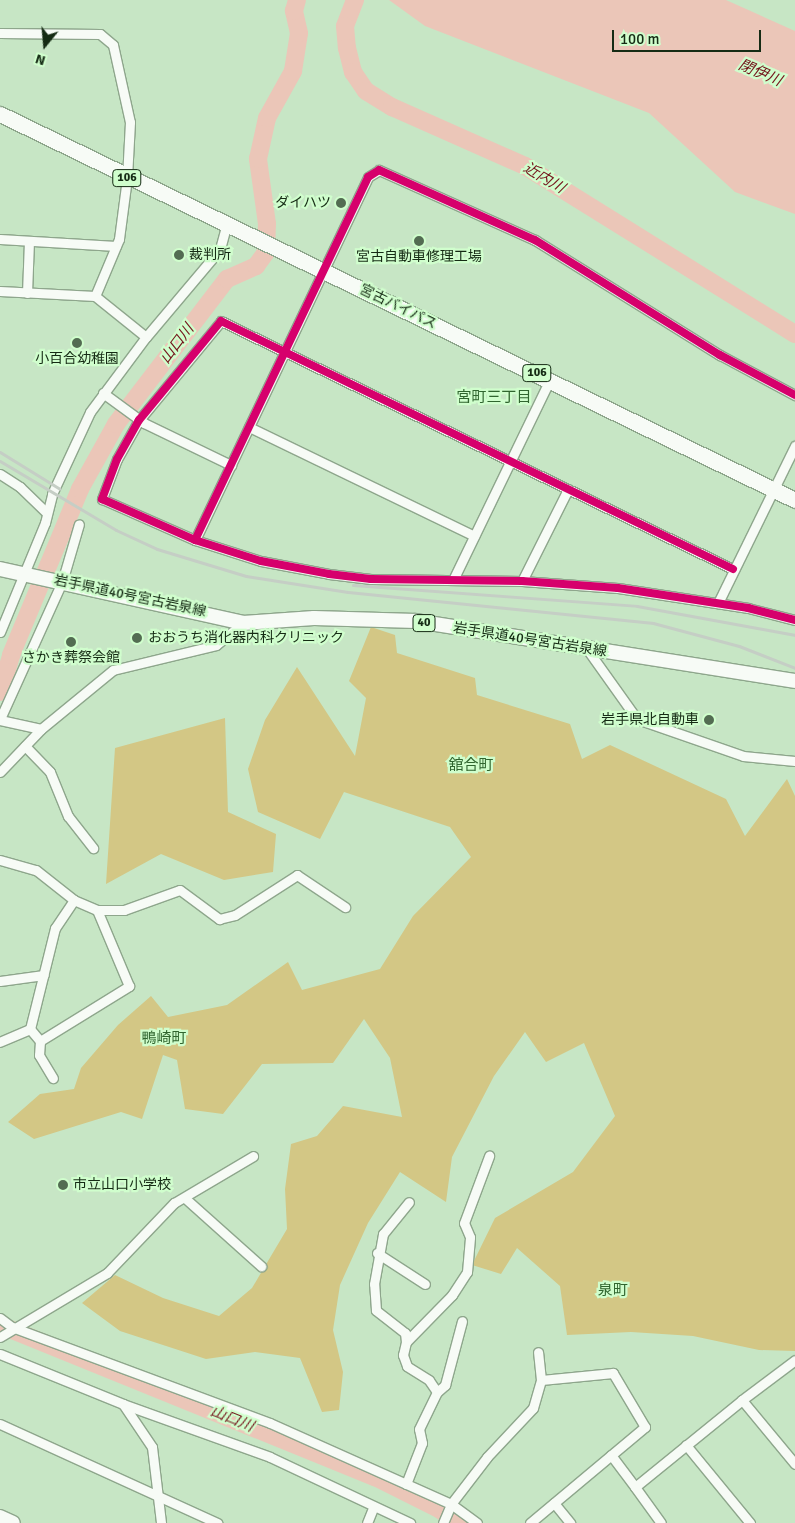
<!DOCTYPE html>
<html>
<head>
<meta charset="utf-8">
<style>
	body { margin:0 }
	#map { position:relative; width:795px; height:1523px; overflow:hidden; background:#c7e6c5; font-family:Signika,"Noto Sans JP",sans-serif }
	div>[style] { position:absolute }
	.green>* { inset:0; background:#d3c785 }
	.water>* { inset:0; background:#ebc6b8 }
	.river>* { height:18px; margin:-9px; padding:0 9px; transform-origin:9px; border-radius:9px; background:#ebc6b8 }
	.roads { filter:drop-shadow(1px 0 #8ea68c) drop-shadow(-1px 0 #8ea68c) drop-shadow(0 1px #8ea68c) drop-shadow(0 -1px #8ea68c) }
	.minor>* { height:9px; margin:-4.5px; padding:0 4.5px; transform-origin:4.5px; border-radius:4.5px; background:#f7fbf6 }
	.primary>* { height:14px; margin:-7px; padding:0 7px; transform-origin:7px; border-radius:7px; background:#f7fbf6 }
	.trunk>* { height:15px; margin:-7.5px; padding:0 7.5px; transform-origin:7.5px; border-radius:7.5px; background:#f7fbf6 }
	.rail>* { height:3px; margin:-1.5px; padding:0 1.5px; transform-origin:1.5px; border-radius:1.5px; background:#c5cec5 }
	.cycleway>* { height:8px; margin:-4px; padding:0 4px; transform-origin:4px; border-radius:4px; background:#d6006c }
	.dots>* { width:14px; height:14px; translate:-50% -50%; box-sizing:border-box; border:2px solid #d0fecd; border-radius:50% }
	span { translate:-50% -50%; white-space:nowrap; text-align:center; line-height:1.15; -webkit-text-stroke:4.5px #d0fecd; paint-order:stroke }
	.shield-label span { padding:1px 4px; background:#d0fecd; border:1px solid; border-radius:4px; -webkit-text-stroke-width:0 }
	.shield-label { font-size:12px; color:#152b14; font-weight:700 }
	.poi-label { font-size:14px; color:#152b14 }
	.right { translate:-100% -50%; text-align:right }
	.left { translate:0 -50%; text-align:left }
	.street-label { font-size:14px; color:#152b14 }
	.water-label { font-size:15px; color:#74141b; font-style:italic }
	.neighbourhood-label { font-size:15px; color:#30652f }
	.north { position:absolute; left:20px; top:20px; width:50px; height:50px; -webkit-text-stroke:4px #d0fecd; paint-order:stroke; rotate:197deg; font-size:14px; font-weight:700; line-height:20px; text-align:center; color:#152b14 }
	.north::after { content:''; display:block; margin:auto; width:18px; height:22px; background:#152b14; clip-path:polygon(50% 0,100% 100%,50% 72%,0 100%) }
	.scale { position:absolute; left:612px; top:30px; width:149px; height:22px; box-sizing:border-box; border:2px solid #152b14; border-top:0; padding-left:6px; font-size:15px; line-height:18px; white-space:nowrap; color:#152b14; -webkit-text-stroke:4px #d0fecd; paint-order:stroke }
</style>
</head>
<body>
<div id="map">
	<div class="green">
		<div style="clip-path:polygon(371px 627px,395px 635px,397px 653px,475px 678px,477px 695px,570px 724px,582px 759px,610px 745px,726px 799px,745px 836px,787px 779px,795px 796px,795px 1351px,759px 1350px,693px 1336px,631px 1332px,567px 1335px,560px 1286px,517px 1248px,501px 1274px,472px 1265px,495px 1218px,573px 1172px,615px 1116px,584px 1043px,546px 1062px,525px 1032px,494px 1076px,452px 1157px,446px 1202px,400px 1172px,368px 1223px,340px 1285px,333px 1330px,343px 1372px,339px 1410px,322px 1412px,300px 1358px,255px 1352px,206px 1359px,120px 1331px,82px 1303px,115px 1275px,163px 1298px,219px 1316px,252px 1288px,287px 1229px,285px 1189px,291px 1144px,317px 1136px,343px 1106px,402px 1117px,390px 1058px,364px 1019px,333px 1063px,262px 1064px,223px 1114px,185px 1109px,177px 1060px,163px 1055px,142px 1119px,121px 1112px,34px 1139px,8px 1122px,40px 1094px,74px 1089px,81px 1068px,118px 1025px,151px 996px,168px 1017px,227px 1005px,288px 962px,302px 990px,380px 969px,413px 916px,471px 857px,450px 827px,344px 792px,320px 839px,258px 812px,248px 769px,265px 720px,297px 667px,355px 756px,366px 698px,349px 681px)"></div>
		<div style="clip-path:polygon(225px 718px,228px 812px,276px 834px,273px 872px,224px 880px,161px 854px,106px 884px,115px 748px)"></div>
	</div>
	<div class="water">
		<div style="clip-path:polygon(389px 0,726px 0,795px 31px,795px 214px,735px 192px,649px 113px,425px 26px)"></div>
	</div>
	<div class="river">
		<div style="left:355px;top:0;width:28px;rotate:111deg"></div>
		<div style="left:345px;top:26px;width:22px;rotate:85deg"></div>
		<div style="left:347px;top:48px;width:25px;rotate:76deg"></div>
		<div style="left:353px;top:72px;width:23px;rotate:56deg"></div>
		<div style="left:366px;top:91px;width:31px;rotate:32deg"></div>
		<div style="left:392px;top:107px;width:145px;rotate:23.9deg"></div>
		<div style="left:525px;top:166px;width:318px;rotate:31.9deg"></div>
		<div style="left:0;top:692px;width:39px;rotate:-73deg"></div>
		<div style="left:11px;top:655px;width:180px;rotate:-67.4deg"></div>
		<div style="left:80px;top:489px;width:74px;rotate:-61deg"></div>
		<div style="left:116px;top:424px;width:183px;rotate:-52.6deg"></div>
		<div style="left:227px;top:279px;width:32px;rotate:-24deg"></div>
		<div style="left:256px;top:266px;width:17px;rotate:-54deg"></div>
		<div style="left:266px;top:252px;width:28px;rotate:-88deg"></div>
		<div style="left:267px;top:224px;width:66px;rotate:-97.9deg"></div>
		<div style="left:258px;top:159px;width:42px;rotate:-77.6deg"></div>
		<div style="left:267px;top:118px;width:54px;rotate:-61deg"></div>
		<div style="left:293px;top:71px;width:38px;rotate:-81deg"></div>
		<div style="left:299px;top:33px;width:23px;rotate:-103deg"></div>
		<div style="left:294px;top:11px;width:11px;rotate:-75deg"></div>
		<div style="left:0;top:1325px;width:405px;rotate:22.1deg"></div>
		<div style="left:375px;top:1477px;width:72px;rotate:26.6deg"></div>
		<div style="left:439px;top:1509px;width:24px;rotate:35deg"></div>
	</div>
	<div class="roads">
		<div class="minor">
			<div style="left:0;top:33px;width:100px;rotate:0.6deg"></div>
			<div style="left:100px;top:34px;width:17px;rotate:40deg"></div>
			<div style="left:113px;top:45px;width:79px;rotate:77.6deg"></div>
			<div style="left:130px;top:122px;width:56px;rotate:93.1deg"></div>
			<div style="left:127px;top:178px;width:62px;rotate:97.5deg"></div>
			<div style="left:119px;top:239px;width:62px;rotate:112.8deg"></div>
			<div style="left:0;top:239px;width:116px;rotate:3.5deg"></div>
			<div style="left:0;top:291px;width:95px;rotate:3deg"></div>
			<div style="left:95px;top:296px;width:65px;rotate:38.8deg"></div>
			<div style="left:27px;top:293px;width:52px;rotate:-87.8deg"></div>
			<div style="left:103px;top:393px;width:51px;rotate:36.2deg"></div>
			<div style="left:144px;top:423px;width:97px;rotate:25.8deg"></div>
			<div style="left:249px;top:427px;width:250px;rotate:25.8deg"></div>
			<div style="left:0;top:474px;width:24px;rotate:33deg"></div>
			<div style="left:20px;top:487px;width:37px;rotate:44deg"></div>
			<div style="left:195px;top:540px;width:402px;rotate:-64.5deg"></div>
			<div style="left:368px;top:177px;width:13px;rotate:-32deg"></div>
			<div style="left:379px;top:170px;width:171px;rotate:24.2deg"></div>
			<div style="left:535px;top:240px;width:218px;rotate:31.9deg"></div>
			<div style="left:720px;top:355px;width:85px;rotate:28.1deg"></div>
			<div style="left:733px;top:569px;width:569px;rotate:-154.16deg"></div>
			<div style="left:221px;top:321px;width:129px;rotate:129.6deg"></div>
			<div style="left:139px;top:420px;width:45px;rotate:119.4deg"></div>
			<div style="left:117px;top:459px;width:43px;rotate:110.6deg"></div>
			<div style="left:102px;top:499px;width:102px;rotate:23.8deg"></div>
			<div style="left:195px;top:540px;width:69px;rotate:17.7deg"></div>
			<div style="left:261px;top:561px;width:69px;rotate:10.8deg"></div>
			<div style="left:329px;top:574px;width:42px;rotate:6.8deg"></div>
			<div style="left:371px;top:579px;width:151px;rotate:0.8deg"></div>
			<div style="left:522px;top:581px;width:96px;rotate:4.2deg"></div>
			<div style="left:618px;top:588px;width:132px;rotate:8.7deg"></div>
			<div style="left:748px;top:608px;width:49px;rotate:14.3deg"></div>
			<div style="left:453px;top:580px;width:223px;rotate:-64.2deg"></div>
			<div style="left:522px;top:581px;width:103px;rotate:-63.4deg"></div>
			<div style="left:718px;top:603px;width:175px;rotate:-63.9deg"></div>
			<div style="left:0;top:632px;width:118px;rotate:-67.6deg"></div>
			<div style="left:45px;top:523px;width:30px;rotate:-76deg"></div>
			<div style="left:52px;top:494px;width:90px;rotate:-65.1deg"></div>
			<div style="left:90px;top:412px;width:94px;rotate:-53.3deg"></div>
			<div style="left:146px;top:337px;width:115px;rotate:-49.9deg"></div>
			<div style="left:220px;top:249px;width:27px;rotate:-75deg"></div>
			<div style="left:587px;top:649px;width:86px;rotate:54.5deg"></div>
			<div style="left:637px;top:719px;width:112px;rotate:19.2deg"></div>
			<div style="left:743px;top:756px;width:52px;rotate:5.5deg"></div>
			<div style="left:0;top:719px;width:150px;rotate:-65.7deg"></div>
			<div style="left:62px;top:582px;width:60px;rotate:-73.7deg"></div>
			<div style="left:0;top:720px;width:42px;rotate:12.4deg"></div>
			<div style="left:25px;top:746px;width:36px;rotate:46deg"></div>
			<div style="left:50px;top:772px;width:48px;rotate:67.8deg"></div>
			<div style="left:68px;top:816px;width:41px;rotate:52deg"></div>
			<div style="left:0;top:772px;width:59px;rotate:-46.4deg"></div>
			<div style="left:41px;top:729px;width:93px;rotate:-39.3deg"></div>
			<div style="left:113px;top:670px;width:106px;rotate:-13.6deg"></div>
			<div style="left:216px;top:645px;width:35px;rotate:-39deg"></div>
			<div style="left:0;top:860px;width:37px;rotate:16deg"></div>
			<div style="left:36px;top:870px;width:48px;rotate:38.3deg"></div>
			<div style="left:74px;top:900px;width:34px;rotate:124deg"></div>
			<div style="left:55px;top:928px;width:104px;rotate:103.9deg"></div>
			<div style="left:30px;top:1029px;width:33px;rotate:157deg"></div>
			<div style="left:97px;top:910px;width:27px"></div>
			<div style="left:124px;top:910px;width:59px;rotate:-19.7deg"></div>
			<div style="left:180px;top:890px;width:49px;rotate:36.6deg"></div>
			<div style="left:219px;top:919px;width:16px;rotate:-14deg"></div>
			<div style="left:235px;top:915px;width:74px;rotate:-32.8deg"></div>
			<div style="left:297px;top:875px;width:58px;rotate:33.7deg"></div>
			<div style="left:0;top:981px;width:44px;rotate:-7.8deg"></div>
			<div style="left:30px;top:1029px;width:16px;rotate:50deg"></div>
			<div style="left:40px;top:1041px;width:105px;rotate:-31.7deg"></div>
			<div style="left:129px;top:986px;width:82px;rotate:-112.8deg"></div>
			<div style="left:97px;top:910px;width:25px;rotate:-157deg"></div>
			<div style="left:40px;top:1041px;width:14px;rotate:94deg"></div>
			<div style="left:39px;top:1055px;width:27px;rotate:59deg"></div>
			<div style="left:186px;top:1199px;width:101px;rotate:41.8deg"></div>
			<div style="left:377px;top:1253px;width:57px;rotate:32.9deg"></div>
			<div style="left:0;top:1318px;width:15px;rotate:37deg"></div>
			<div style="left:12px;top:1327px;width:275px;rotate:20.4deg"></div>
			<div style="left:270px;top:1423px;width:198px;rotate:24.1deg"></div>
			<div style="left:451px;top:1504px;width:32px;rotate:36deg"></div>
			<div style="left:0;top:1337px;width:125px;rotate:-30.9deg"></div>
			<div style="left:107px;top:1273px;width:97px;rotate:-46.3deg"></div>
			<div style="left:174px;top:1203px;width:92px;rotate:-30.7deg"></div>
			<div style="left:406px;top:1342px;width:9px;rotate:-96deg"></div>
			<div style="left:405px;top:1333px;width:37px;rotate:-142deg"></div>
			<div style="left:376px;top:1310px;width:26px;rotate:-94deg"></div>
			<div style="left:374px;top:1284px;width:51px;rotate:-79.8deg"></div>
			<div style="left:383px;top:1234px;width:41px;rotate:-50.9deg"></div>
			<div style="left:0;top:1354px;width:133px;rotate:22.1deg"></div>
			<div style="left:123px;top:1404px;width:52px;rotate:56deg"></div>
			<div style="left:152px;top:1447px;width:77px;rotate:83.2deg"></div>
			<div style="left:437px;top:1392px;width:11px;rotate:-41deg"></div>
			<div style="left:445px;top:1385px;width:66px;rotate:-75.1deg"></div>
			<div style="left:742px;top:1400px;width:66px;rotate:-37deg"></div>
			<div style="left:123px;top:1404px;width:156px;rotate:19.8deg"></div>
			<div style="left:270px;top:1457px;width:155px;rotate:25.2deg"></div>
			<div style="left:0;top:1424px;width:239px;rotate:24.5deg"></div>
			<div style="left:686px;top:1445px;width:101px;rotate:50.6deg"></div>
			<div style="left:611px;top:1455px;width:40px;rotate:53deg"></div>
			<div style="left:635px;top:1487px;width:138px;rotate:-39.1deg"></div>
			<div style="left:742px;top:1400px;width:83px;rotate:50.4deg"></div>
			<div style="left:406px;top:1484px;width:44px;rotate:-68.7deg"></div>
			<div style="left:422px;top:1443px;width:14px;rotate:-102deg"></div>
			<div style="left:419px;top:1429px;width:41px;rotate:-64.1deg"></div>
			<div style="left:437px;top:1392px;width:14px;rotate:-124deg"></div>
			<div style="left:429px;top:1380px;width:26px;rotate:-148deg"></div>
			<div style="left:407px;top:1366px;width:12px;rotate:-110deg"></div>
			<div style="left:403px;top:1355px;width:13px;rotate:-77deg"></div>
			<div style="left:406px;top:1342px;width:66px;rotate:-45.6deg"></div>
			<div style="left:452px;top:1295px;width:27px;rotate:-57deg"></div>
			<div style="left:467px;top:1272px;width:35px;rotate:-85deg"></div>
			<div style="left:470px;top:1237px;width:15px;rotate:-113deg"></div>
			<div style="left:464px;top:1223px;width:72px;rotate:-69.5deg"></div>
			<div style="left:635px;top:1487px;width:44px;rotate:54.2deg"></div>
			<div style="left:554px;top:1503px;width:26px;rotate:51deg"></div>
			<div style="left:367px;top:1523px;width:18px;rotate:-68deg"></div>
			<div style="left:443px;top:1523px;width:21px;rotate:-67deg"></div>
			<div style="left:451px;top:1504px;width:59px;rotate:-52.5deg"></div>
			<div style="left:487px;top:1457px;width:67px;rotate:-46.8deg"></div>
			<div style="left:533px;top:1408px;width:29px;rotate:-74deg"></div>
			<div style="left:541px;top:1380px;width:28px;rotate:-96deg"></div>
			<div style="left:530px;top:1523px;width:150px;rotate:-39.9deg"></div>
			<div style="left:645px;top:1427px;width:63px;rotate:-120.7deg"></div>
			<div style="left:613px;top:1373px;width:72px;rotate:174.4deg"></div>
		</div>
		<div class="primary">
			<div style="left:0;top:569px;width:249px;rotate:12.5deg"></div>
			<div style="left:243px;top:623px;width:71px;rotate:-4deg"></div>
			<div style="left:314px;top:618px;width:102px;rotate:1.7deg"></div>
			<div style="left:416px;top:621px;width:384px;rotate:9deg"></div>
			<div style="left:0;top:1517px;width:14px;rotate:25deg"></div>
		</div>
		<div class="trunk">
			<div style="left:0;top:114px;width:884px;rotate:25.9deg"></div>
		</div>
	</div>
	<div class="rail">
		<div style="left:0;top:452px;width:70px;rotate:31.7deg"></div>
		<div style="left:0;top:461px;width:135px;rotate:30.7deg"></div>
		<div style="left:116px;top:530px;width:45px;rotate:24.9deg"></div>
		<div style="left:157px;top:549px;width:93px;rotate:16.9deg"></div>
		<div style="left:246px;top:576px;width:103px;rotate:8.9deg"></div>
		<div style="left:348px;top:592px;width:307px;rotate:5.8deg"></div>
		<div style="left:653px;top:623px;width:89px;rotate:15deg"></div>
		<div style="left:739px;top:646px;width:60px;rotate:21.4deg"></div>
		<div style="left:353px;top:585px;width:285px;rotate:4.2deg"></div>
		<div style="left:637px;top:606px;width:161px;rotate:10.4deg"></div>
	</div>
	<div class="cycleway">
		<div style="left:195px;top:540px;width:402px;rotate:-64.5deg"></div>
		<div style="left:368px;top:177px;width:13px;rotate:-32deg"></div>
		<div style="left:379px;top:170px;width:171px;rotate:24.2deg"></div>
		<div style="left:535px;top:240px;width:218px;rotate:31.9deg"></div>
		<div style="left:720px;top:355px;width:85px;rotate:28.1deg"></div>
		<div style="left:733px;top:569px;width:569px;rotate:-154.16deg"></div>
		<div style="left:221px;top:321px;width:129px;rotate:129.6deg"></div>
		<div style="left:139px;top:420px;width:45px;rotate:119.4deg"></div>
		<div style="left:117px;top:459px;width:43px;rotate:110.6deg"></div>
		<div style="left:102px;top:499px;width:102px;rotate:23.8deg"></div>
		<div style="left:195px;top:540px;width:69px;rotate:17.7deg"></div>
		<div style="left:261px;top:561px;width:69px;rotate:10.8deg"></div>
		<div style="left:329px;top:574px;width:42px;rotate:6.8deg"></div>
		<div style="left:371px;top:579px;width:151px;rotate:0.8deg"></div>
		<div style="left:522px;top:581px;width:96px;rotate:4.2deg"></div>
		<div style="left:618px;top:588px;width:132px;rotate:8.7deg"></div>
		<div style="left:748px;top:608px;width:49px;rotate:14.3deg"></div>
	</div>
	<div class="dots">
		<div style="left:341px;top:203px;background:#536c52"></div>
		<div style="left:419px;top:241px;background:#536c52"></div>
		<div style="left:179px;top:255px;background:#536c52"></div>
		<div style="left:77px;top:343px;background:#536c52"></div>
		<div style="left:137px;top:638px;background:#536c52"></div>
		<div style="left:71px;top:642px;background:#536c52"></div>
		<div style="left:709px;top:720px;background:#536c52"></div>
		<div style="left:63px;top:1185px;background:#536c52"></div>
	</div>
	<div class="shield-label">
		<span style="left:127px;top:178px">106</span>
		<span style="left:537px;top:373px">106</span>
		<span style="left:424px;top:623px">40</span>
	</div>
	<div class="poi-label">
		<span class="right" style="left:331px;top:203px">ダイハツ</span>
		<span class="left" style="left:189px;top:255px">裁判所</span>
		<span style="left:419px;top:257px">宮古自動車修理工場</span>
		<span style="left:77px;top:359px">小百合幼稚園</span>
		<span class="left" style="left:148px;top:638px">おおうち消化器内科クリニック</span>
		<span style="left:71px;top:658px">さかき葬祭会館</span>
		<span class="right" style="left:699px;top:720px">岩手県北自動車</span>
		<span class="left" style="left:73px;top:1185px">市立山口小学校</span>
	</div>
	<div class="street-label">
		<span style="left:398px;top:307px;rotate:26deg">宮古バイパス</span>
		<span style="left:130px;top:596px;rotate:12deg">岩手県道40号宮古岩泉線</span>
		<span style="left:530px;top:640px;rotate:9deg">岩手県道40号宮古岩泉線</span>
	</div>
	<div class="water-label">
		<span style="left:760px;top:73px;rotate:23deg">閉伊川</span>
		<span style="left:544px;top:178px;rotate:31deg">近内川</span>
		<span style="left:177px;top:344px;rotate:-53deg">山口川</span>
		<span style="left:232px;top:1419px;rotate:22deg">山口川</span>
	</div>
	<div class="neighbourhood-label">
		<span style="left:494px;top:398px">宮町三丁目</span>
		<span style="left:471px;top:766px">舘合町</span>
		<span style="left:164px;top:1039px">鴨崎町</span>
		<span style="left:613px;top:1291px">泉町</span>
	</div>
	<div class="north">N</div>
	<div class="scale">100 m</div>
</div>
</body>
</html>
